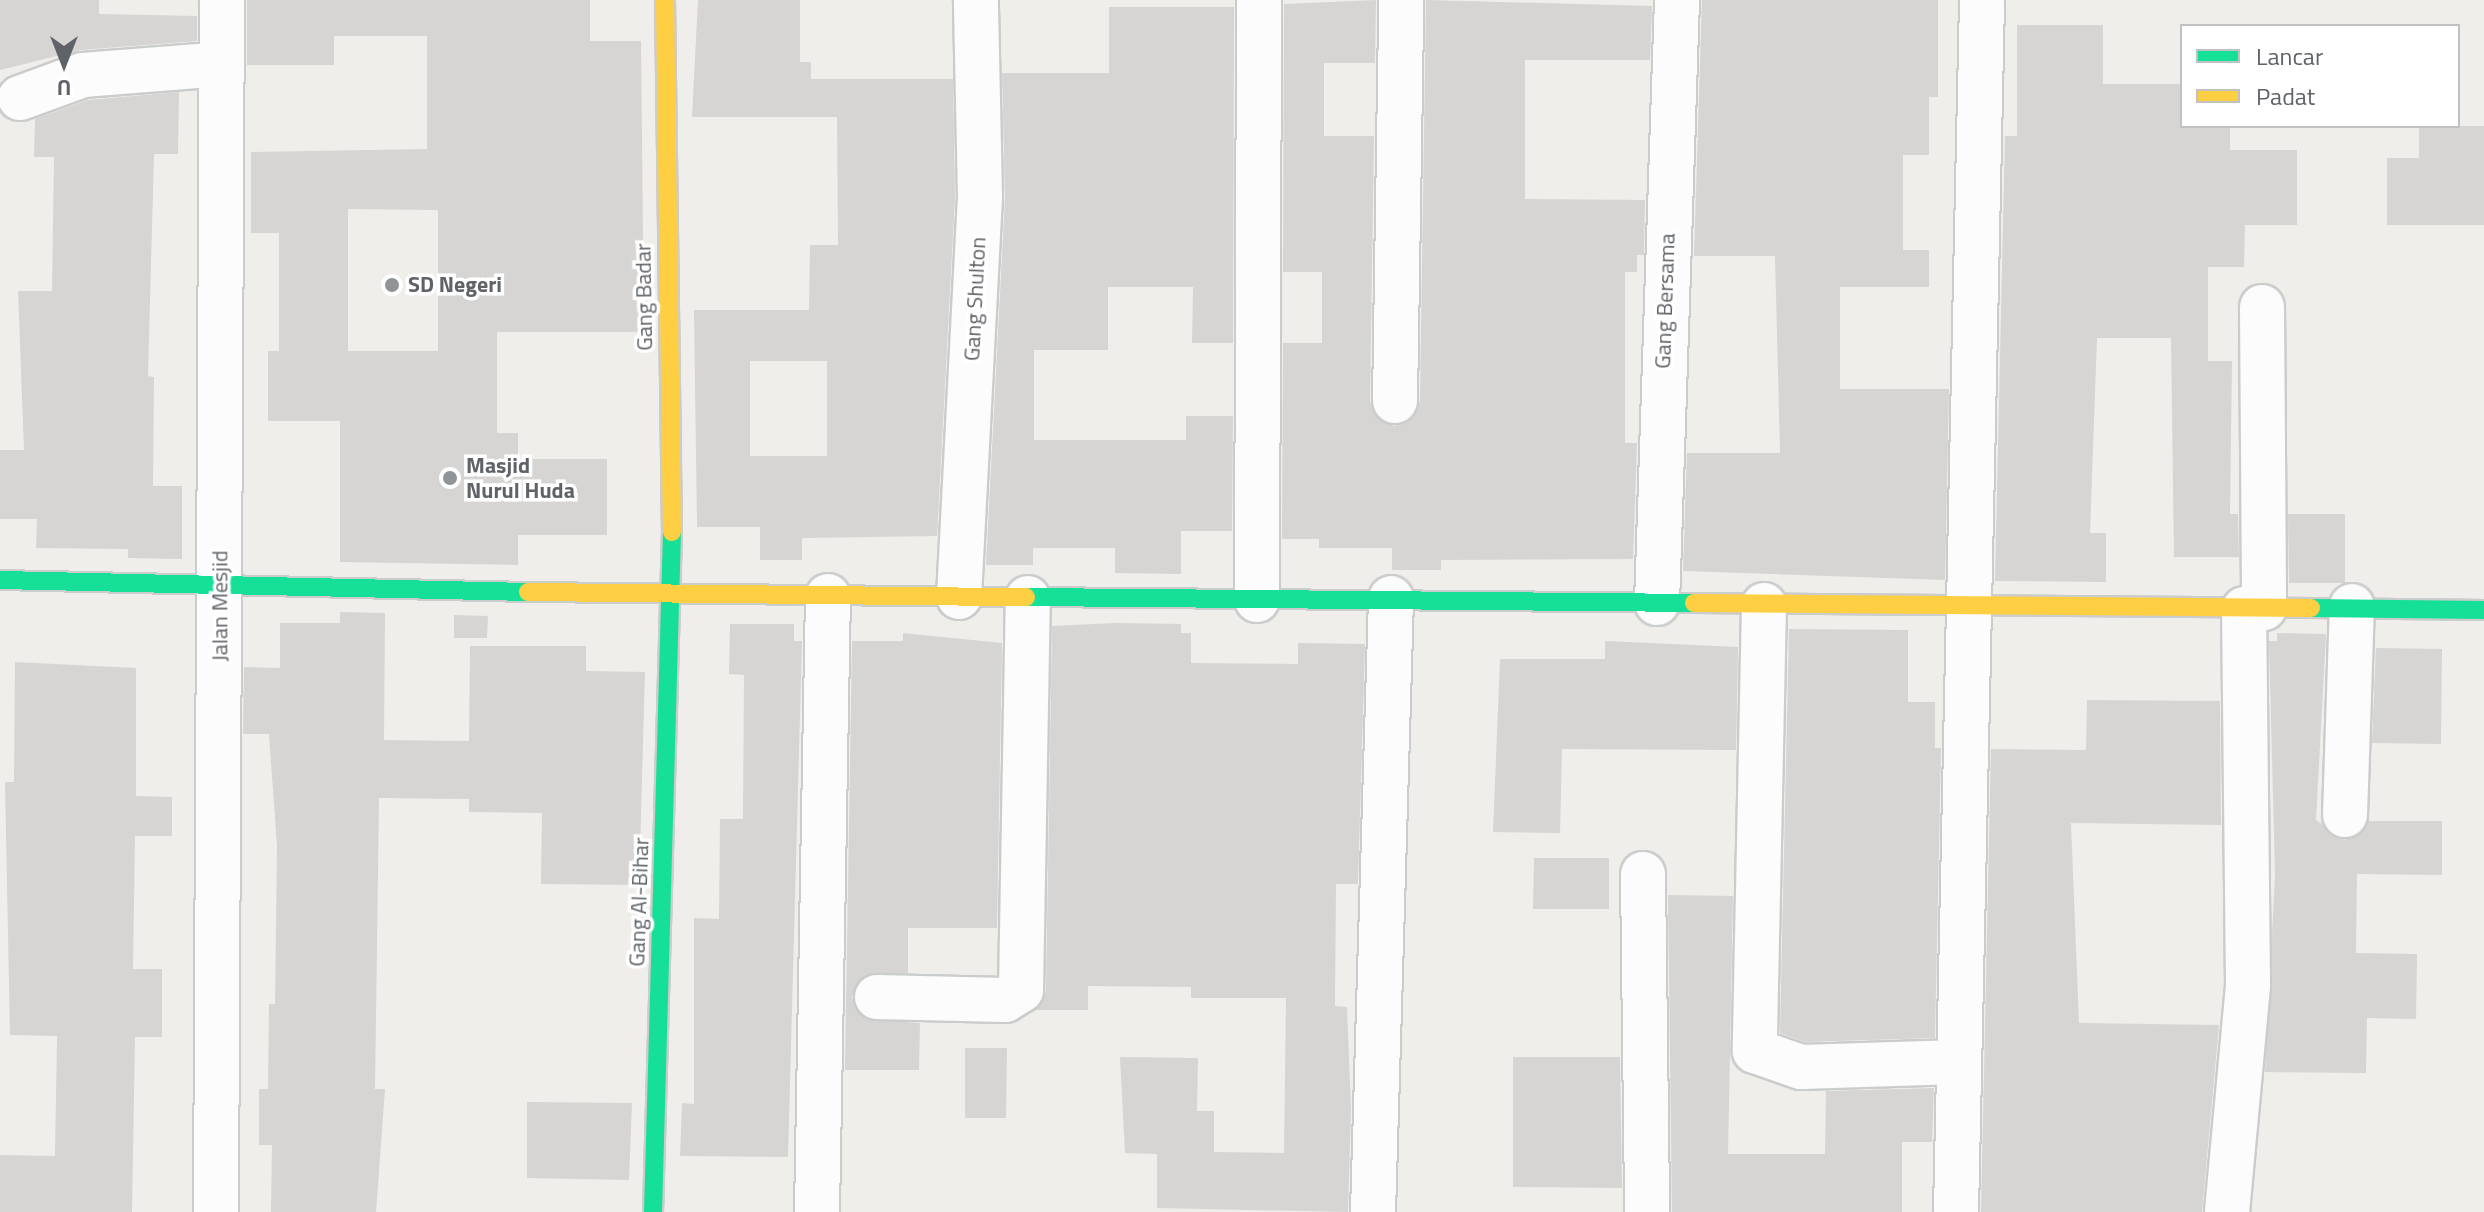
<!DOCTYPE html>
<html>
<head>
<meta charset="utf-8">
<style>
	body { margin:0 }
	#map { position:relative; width:2484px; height:1212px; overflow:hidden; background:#efeeea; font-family:"Titillium Web",sans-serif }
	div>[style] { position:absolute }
	.building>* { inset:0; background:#d6d5d3 }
	.roads { filter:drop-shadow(2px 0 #cbcccc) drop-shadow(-2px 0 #cbcccc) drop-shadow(0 2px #cbcccc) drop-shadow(0 -2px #cbcccc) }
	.street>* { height:44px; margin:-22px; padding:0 22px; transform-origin:22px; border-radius:22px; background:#fdfcfc }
	.fast>* { height:18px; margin:-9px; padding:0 9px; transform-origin:9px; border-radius:9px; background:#16e098 }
	.slow>* { height:18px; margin:-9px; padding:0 9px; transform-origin:9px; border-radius:9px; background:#ffcf43 }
	.dots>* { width:22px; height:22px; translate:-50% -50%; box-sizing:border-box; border:4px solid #fff; border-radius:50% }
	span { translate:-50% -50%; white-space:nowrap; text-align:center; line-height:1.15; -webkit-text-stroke:7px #fff; paint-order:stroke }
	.poi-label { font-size:22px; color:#5f6368; font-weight:700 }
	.left { translate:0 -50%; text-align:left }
	.street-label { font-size:22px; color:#5f6368 }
	.legend { position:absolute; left:2180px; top:24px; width:280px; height:104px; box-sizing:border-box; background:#fff; border:2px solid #bfc1c3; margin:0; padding:10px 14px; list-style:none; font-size:24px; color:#5f6368 }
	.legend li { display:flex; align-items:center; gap:16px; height:40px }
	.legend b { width:40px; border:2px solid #bfc1c3 }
	.north { position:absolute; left:24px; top:24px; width:80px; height:80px; -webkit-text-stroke:6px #fff; paint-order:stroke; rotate:180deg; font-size:22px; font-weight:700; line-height:32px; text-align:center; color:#5f6368 }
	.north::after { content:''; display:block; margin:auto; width:28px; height:36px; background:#5f6368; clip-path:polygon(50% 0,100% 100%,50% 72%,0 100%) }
</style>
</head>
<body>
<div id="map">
	<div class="building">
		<div style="clip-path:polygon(0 0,99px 0,99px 14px,197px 16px,197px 41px,81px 50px,0 70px)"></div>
		<div style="clip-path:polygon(evenodd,247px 0,590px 0,590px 41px,641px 41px,644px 332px,497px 332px,497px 433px,518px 433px,518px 459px,607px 459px,607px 535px,518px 535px,518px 565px,340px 562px,340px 421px,268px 421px,268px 351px,279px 351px,279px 233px,251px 233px,251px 152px,427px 149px,427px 36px,334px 36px,334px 65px,247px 65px,247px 0,348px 209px,438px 210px,438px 351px,348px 351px,348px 209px)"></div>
		<div style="clip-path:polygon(evenodd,698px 0,800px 0,800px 62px,811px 62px,811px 79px,953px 79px,955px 197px,937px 536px,802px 538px,802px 560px,760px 560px,760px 527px,697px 527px,694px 310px,809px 310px,810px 245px,838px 245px,837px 117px,692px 117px,698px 0,750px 361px,827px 361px,827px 456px,750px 456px,750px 361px)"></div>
		<div style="clip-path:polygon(1376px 0,1375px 63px,1324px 63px,1324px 136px,1374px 136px,1370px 401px,1374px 414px,1394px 426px,1408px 422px,1420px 401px,1426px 0,1652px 6px,1650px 60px,1525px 60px,1525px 199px,1645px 200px,1644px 255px,1637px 255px,1637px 272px,1625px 272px,1625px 443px,1637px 443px,1633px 559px,1441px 560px,1441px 570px,1392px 570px,1392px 548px,1319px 548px,1319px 539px,1282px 539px,1283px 343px,1322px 343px,1322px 272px,1283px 272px,1284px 4px)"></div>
		<div style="clip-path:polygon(1702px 0,1938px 0,1938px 97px,1929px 97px,1929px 155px,1903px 155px,1903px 250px,1929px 250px,1929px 287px,1840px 287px,1840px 389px,1949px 389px,1945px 580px,1683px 571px,1687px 453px,1780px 453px,1775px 256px,1694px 256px)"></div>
		<div style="clip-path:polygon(1109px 7px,1234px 7px,1233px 343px,1192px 343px,1193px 287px,1108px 287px,1108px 350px,1034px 350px,1034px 440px,1186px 440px,1186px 416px,1233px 416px,1232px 531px,1181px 531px,1181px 574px,1115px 573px,1115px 548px,1033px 548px,1033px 565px,986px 565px,1005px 198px,1002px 73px,1109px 73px)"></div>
		<div style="clip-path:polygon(2017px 25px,2103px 25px,2103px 84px,2182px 84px,2182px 126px,2230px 126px,2230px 150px,2297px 150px,2297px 225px,2245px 225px,2244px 267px,2208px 267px,2208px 361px,2232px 361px,2230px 514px,2238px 514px,2239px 557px,2174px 557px,2171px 338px,2097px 338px,2090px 533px,2106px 533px,2106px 582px,1995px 581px,2005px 136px,2017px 136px)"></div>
		<div style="clip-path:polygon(179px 92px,178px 154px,154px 154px,148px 376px,154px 377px,153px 486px,182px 486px,182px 559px,128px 558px,128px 549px,36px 548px,37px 519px,0 519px,0 450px,24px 450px,18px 291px,52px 291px,54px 157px,34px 157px,35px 119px,88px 100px)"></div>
		<div style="clip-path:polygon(2419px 126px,2484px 126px,2484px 225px,2387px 225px,2387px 158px,2419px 158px)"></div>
		<div style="clip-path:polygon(2288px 514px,2345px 514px,2345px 583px,2289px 583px)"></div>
		<div style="clip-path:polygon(340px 612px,385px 613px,384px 740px,469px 741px,470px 646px,586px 646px,586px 671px,645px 672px,639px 885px,541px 884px,542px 813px,469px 812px,469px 799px,379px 798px,375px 1089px,385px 1089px,376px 1212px,271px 1212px,272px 1145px,259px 1145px,259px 1089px,268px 1089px,269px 1004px,275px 1004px,277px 846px,269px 734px,243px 734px,244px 667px,280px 668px,280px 623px,340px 623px)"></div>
		<div style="clip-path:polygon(454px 615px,488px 616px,487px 638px,454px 638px)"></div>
		<div style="clip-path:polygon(1115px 623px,1181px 624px,1181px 633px,1191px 633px,1191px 663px,1298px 664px,1298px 643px,1365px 644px,1358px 884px,1336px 884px,1335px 1006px,1347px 1007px,1351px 1108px,1348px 1212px,1157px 1208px,1157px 1154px,1125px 1153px,1120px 1057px,1198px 1058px,1197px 1111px,1214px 1111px,1214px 1152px,1284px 1153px,1286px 998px,1191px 998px,1191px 987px,1088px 986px,1088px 1010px,1036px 1010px,1046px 990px,1052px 626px)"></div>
		<div style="clip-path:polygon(730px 624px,794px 624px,794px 641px,802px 641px,788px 1157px,680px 1156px,682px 1103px,694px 1104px,694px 918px,719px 919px,720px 819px,743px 819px,744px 675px,729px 674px)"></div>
		<div style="clip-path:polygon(1789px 629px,1908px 630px,1908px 702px,1935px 702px,1935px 748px,1941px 748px,1935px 1038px,1805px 1042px,1780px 1033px)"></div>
		<div style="clip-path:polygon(903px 633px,1002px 643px,997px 928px,908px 928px,908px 973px,866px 975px,852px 997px,865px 1019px,920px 1023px,919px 1070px,845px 1070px,852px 641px,903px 641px)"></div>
		<div style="clip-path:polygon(2277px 633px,2326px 634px,2316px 820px,2345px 840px,2369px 821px,2442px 821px,2442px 875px,2357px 874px,2356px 953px,2417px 954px,2416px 1019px,2367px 1018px,2366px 1073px,2265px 1072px,2275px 875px,2269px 641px,2277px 641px)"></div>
		<div style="clip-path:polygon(1605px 641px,1738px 647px,1736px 750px,1562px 749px,1560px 833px,1493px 832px,1500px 659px,1605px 659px)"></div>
		<div style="clip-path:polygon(2376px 648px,2442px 649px,2441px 744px,2372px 743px)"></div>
		<div style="clip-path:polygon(15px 662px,136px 668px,136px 796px,172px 797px,172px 836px,135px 836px,133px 969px,162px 969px,162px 1037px,135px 1037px,132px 1212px,0 1212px,0 1155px,55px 1156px,57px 1036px,10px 1035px,5px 782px,14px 782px)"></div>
		<div style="clip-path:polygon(2087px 700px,2220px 701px,2221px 825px,2071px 823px,2079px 1023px,2219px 1025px,2202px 1212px,1981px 1212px,1991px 749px,2086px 750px)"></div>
		<div style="clip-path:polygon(1534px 858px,1609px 858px,1609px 909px,1533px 909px)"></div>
		<div style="clip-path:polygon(1668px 895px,1733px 896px,1728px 1154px,1825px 1154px,1826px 1091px,1934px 1088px,1932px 1142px,1902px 1142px,1902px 1212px,1672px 1212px)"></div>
		<div style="clip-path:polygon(965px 1048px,1007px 1048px,1006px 1118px,965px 1118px)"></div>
		<div style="clip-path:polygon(1513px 1057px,1620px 1057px,1622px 1188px,1513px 1187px)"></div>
		<div style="clip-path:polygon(527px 1102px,632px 1103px,629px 1180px,527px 1178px)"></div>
	</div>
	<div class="roads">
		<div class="street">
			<div style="left:20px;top:98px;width:67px;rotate:-20.1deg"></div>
			<div style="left:83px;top:75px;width:139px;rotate:-4.5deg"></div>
			<div style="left:2262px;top:307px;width:301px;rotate:89.6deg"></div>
			<div style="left:1395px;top:401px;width:401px;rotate:-89.1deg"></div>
			<div style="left:959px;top:597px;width:401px;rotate:-87deg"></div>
			<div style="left:980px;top:197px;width:197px;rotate:-91.2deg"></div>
			<div style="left:1257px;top:600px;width:600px;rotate:-89.81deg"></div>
			<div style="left:1657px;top:603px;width:603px;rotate:-88.1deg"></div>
			<div style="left:1764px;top:605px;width:446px;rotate:91.2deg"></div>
			<div style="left:1755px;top:1051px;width:49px;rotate:19.2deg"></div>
			<div style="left:1801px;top:1067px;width:157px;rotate:-1.8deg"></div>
			<div style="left:2345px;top:815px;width:209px;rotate:-88.1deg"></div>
			<div style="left:1643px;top:874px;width:338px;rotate:89.3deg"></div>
			<div style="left:877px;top:997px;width:128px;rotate:1.3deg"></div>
			<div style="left:1005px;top:1000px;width:19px;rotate:-32deg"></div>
			<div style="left:1021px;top:990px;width:392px;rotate:-89deg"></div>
			<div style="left:216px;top:1212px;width:1212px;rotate:-89.72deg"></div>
			<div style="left:817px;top:1212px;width:616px;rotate:-88.98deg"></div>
			<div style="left:1373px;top:1212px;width:614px;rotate:-88.32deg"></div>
			<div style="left:1956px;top:1212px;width:1212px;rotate:-88.77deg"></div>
			<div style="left:2227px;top:1212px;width:228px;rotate:-84.7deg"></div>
			<div style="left:2248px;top:985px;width:376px;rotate:-90.6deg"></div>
		</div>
		<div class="fast">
			<div style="left:0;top:580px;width:528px;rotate:1.3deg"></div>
			<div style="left:1026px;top:597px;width:668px;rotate:0.51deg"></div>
			<div style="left:2311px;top:608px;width:173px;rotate:0.7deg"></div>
			<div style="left:653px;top:1212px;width:680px;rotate:-88.4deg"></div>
		</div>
		<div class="slow">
			<div style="left:665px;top:0;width:532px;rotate:89.25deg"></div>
			<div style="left:528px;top:592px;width:498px;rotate:0.6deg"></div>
			<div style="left:1694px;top:603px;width:617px;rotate:0.46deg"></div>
		</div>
	</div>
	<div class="dots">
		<div style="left:392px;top:285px;background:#919496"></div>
		<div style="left:450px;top:478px;background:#919496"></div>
	</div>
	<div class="poi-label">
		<span class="left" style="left:408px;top:285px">SD Negeri</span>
		<span class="left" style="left:466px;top:478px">Masjid<br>Nurul Huda</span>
	</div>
	<div class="street-label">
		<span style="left:644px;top:297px;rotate:-91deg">Gang Badar</span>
		<span style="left:975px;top:299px;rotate:-87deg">Gang Shulton</span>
		<span style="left:1665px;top:301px;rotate:-88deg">Gang Bersama</span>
		<span style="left:220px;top:606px;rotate:-90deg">Jalan Mesjid</span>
		<span style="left:639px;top:902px;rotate:-88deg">Gang Al-Bihar</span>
	</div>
	<ul class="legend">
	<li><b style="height:10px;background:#16e098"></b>Lancar</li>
	<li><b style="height:10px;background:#ffcf43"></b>Padat</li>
	</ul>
	<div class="north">U</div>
</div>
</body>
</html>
